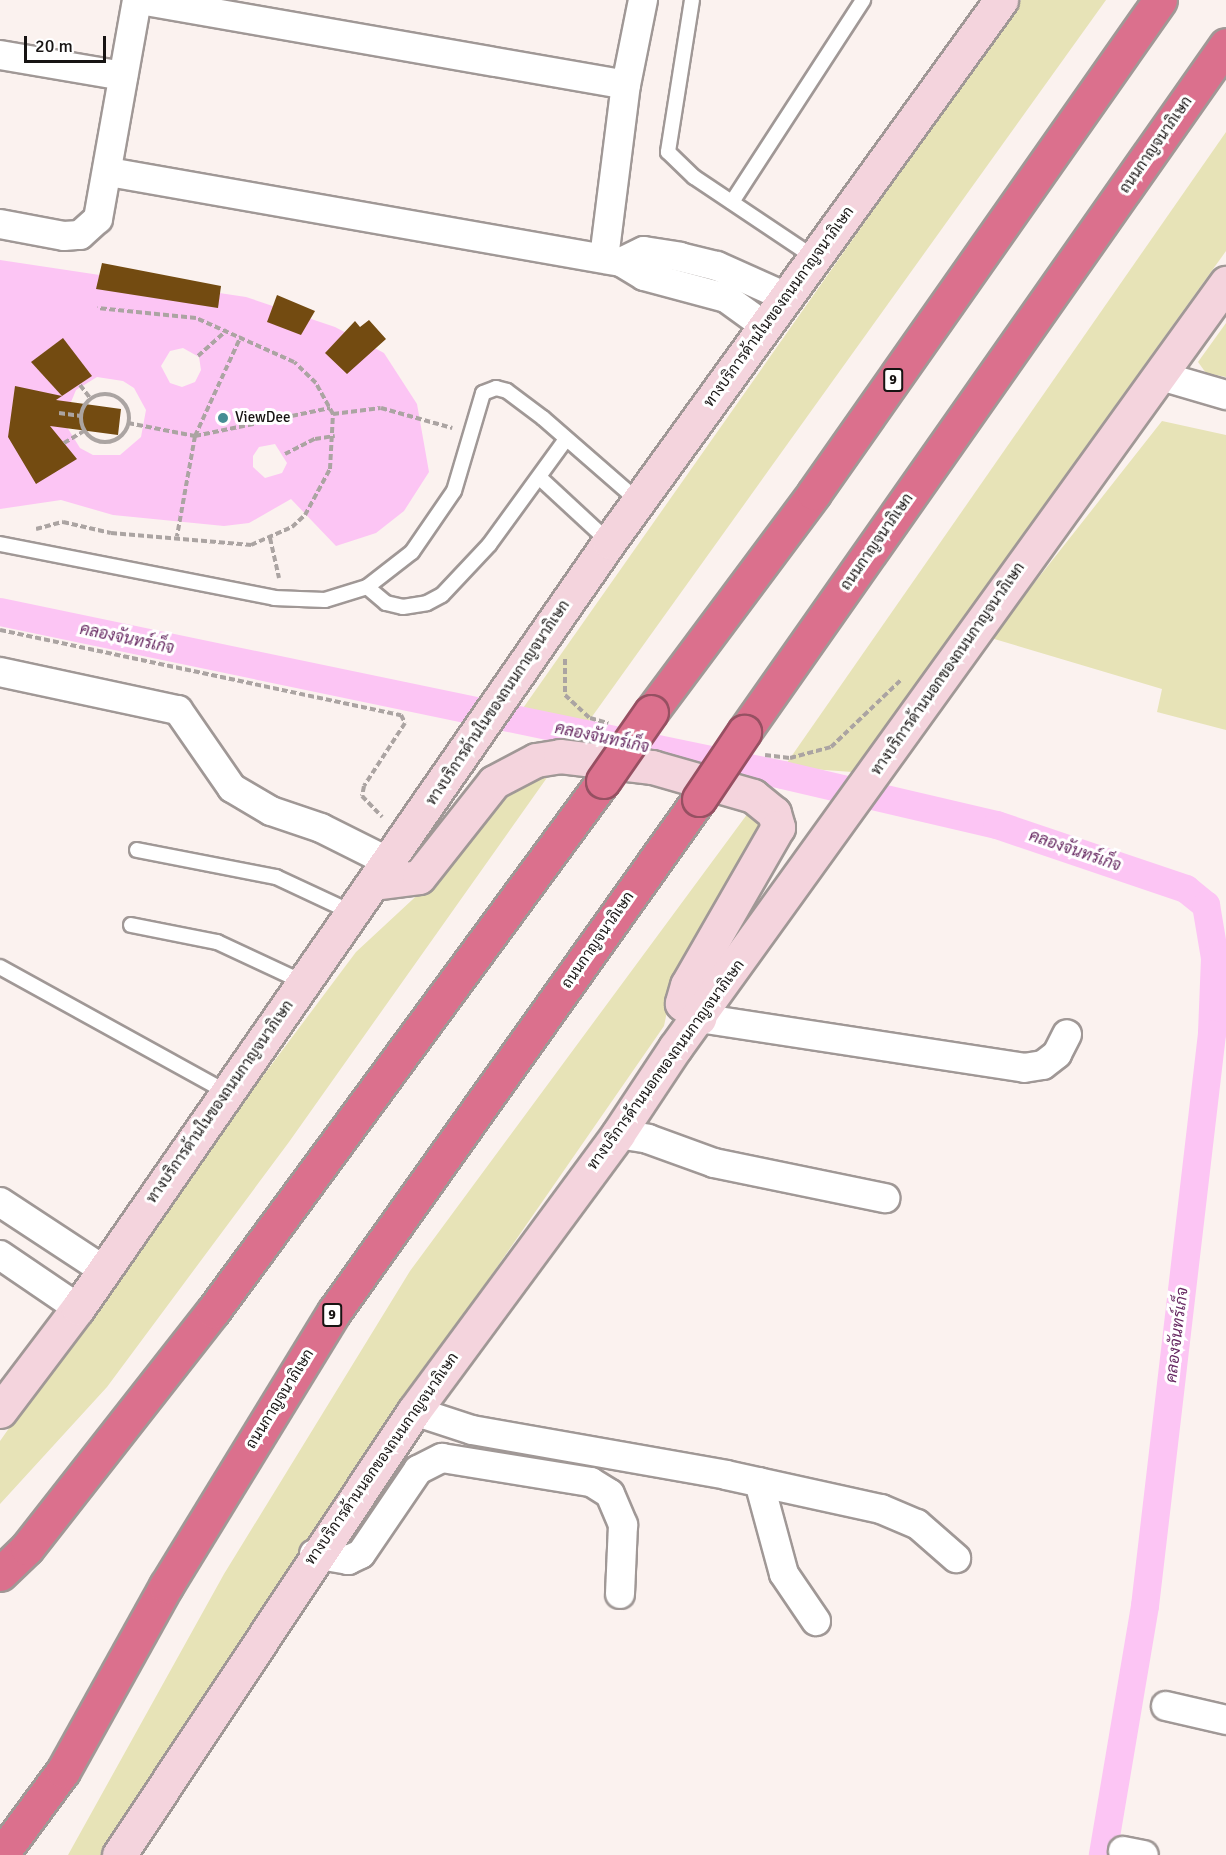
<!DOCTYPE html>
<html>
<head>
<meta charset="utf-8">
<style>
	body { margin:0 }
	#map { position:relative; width:1226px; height:1855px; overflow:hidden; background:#fbf2ef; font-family:Signika,Sarabun,sans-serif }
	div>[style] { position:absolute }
	.green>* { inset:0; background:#e7e3b7 }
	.water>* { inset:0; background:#fcc5f4 }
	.canal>* { height:28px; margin:-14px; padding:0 14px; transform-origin:14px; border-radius:14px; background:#fcc5f4 }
	.building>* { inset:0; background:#734b11 }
	.path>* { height:4px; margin-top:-2px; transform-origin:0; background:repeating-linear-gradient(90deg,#aba4a2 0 6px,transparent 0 9px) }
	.path>.ring { margin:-2px; padding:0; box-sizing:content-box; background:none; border:4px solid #aba4a2; border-radius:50% }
	.roads { filter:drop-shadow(2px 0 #a09896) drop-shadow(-2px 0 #a09896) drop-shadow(0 2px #a09896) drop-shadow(0 -2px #a09896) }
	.lane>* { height:14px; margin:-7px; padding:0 7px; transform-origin:7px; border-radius:7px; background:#fff }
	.street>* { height:28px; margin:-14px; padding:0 14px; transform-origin:14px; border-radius:14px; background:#fff }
	.secondary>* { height:33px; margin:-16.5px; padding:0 16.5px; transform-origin:16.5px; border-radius:16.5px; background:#f4d4dd }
	.highway>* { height:33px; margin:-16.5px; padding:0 16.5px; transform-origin:16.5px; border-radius:16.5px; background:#db708d }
	.bridges { filter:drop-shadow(2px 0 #965062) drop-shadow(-2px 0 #965062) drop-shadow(0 2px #965062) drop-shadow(0 -2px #965062) }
	.highway-bridge>* { height:33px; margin:-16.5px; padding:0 16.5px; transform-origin:16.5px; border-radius:16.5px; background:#db708d }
	.dots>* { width:16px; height:16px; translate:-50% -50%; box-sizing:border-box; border:3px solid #fff; border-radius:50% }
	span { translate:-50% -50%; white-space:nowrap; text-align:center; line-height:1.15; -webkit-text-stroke:6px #fff; paint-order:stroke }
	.shield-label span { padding:2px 4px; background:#fff; border:2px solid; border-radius:4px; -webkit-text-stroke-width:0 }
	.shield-label { font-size:14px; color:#171413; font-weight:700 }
	.street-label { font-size:15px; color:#171413 }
	.poi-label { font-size:15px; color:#171413 }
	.left { translate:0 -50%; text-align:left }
	.water-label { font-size:16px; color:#662861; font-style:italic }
	.scale { position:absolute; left:24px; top:36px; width:82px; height:27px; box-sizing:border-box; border:3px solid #171413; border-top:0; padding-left:8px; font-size:18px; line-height:21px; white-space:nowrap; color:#171413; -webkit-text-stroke:4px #fff; paint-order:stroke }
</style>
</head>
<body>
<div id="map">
	<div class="green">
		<div style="clip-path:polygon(1021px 0,1106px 0,586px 725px,521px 711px)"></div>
		<div style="clip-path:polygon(1226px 132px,1226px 251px,852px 772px,784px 767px)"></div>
		<div style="clip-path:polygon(1226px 323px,1226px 377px,1206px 373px,1198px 362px)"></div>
		<div style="clip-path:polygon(1162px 421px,1226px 435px,1226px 730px,1157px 712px,1162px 689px,991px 638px)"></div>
		<div style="clip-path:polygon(551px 772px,289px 1142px,107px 1387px,0 1504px,0 1441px,164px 1208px,356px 952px,440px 874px,508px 784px)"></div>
		<div style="clip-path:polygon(751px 809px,768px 830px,672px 988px,664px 1026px,263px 1605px,105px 1855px,68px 1855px,224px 1574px,410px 1271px)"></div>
	</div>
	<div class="water">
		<div style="clip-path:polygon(evenodd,0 260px,246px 297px,335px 327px,384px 353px,417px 404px,429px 472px,404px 511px,376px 533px,336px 546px,291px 499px,249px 523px,224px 526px,113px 515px,61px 500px,0 509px,0 260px,183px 348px,199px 357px,201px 370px,195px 382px,182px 387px,170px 383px,161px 366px,170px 351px,183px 348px,0 260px,97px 377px,123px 381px,134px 388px,146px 410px,141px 437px,120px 455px,93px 455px,80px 448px,67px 427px,66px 414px,76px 390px,97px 377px,0 260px,275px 444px,287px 463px,282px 473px,265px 478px,253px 467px,253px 456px,259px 447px,275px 444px)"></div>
	</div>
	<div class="canal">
		<div style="left:0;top:612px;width:800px;rotate:11.76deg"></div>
		<div style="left:783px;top:775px;width:220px;rotate:13.2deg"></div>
		<div style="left:997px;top:825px;width:200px;rotate:18.7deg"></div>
		<div style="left:1186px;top:889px;width:26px;rotate:39deg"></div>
		<div style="left:1206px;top:905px;width:54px;rotate:80.4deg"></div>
		<div style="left:1215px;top:958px;width:76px;rotate:92.3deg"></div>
		<div style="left:1212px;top:1034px;width:576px;rotate:96.68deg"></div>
		<div style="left:1145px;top:1606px;width:253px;rotate:99.6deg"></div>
	</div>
	<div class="building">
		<div style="clip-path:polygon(102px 263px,221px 286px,218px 308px,96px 289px)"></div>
		<div style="clip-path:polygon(277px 295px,315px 311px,301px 335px,267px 322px)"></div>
		<div style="clip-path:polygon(369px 320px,386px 339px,347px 374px,325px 353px,355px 321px,360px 327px)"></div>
		<div style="clip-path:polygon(63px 338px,92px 376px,62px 396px,31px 362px)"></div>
		<div style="clip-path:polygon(15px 386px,62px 396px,56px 400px,121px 409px,118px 435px,50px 426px,77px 459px,36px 484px,8px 437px)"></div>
	</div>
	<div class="path">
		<div style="left:198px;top:356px;width:39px;rotate:-42deg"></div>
		<div style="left:80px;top:385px;width:18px;rotate:52deg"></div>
		<div class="ring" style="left:81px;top:394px;width:44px;height:44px"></div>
		<div style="left:59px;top:413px;width:22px;rotate:8deg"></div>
		<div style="left:333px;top:414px;width:48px;rotate:-7.1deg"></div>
		<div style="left:381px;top:408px;width:74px;rotate:15.7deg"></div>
		<div style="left:128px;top:423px;width:68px;rotate:11deg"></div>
		<div style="left:195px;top:436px;width:102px;rotate:100.2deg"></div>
		<div style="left:195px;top:436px;width:138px;rotate:-11.7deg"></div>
		<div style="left:195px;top:436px;width:110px;rotate:-65.3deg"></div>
		<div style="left:64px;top:443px;width:23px;rotate:-31deg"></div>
		<div style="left:285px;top:454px;width:34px;rotate:-27deg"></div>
		<div style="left:315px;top:439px;width:20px;rotate:-9deg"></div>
		<div style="left:36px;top:529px;width:28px;rotate:-15deg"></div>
		<div style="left:63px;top:522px;width:49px;rotate:12.9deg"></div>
		<div style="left:111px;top:533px;width:141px;rotate:4.9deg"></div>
		<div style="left:251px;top:545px;width:45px;rotate:-23.7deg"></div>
		<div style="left:292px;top:527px;width:18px;rotate:-43deg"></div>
		<div style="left:305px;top:515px;width:52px;rotate:-61.5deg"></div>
		<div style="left:330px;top:469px;width:55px;rotate:-86.9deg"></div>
		<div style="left:333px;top:414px;width:35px;rotate:-119deg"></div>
		<div style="left:316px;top:383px;width:30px;rotate:-136deg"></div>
		<div style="left:294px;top:362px;width:107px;rotate:-155.8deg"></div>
		<div style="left:196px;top:318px;width:99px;rotate:-174.2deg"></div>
		<div style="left:270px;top:538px;width:41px;rotate:77.3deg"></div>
		<div style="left:0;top:630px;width:410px;rotate:12deg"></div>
		<div style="left:401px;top:715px;width:9px;rotate:63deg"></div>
		<div style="left:405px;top:723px;width:75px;rotate:123.1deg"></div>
		<div style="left:364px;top:786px;width:10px;rotate:101deg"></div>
		<div style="left:362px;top:796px;width:29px;rotate:46deg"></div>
		<div style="left:565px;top:659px;width:36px;rotate:90deg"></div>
		<div style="left:565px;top:695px;width:34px;rotate:43deg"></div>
		<div style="left:590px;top:718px;width:19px;rotate:16deg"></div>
		<div style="left:765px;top:755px;width:25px;rotate:7deg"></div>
		<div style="left:790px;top:758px;width:42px;rotate:-15deg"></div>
		<div style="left:831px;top:747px;width:98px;rotate:-43.8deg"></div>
	</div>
	<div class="roads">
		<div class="lane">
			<div style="left:692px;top:0;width:154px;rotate:99deg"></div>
			<div style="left:668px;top:152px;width:36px;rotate:44deg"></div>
			<div style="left:694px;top:177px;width:146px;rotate:33.8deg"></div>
			<div style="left:732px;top:202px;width:241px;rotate:-57deg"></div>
			<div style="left:540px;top:478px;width:94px;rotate:42.8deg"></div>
			<div style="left:0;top:544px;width:279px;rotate:11.1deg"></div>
			<div style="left:274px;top:598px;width:51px;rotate:2.2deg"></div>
			<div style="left:325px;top:600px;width:44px;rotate:-17.2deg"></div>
			<div style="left:367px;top:587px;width:57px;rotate:-37.9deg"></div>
			<div style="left:412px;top:552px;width:74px;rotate:-55.5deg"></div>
			<div style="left:454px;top:491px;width:102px;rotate:-73.5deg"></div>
			<div style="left:483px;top:393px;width:14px;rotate:-21deg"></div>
			<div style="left:496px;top:388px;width:11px;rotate:15deg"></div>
			<div style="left:507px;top:391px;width:45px;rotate:36.9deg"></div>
			<div style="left:543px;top:418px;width:126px;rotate:41.1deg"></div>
			<div style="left:367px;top:587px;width:25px;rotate:40deg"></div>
			<div style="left:386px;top:603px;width:17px;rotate:13deg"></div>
			<div style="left:403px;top:607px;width:24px;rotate:-9deg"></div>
			<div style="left:427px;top:603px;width:17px;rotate:-28deg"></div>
			<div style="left:442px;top:595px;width:69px;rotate:-46.8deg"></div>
			<div style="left:489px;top:545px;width:131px;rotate:-54deg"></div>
			<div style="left:137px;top:850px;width:142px;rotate:11deg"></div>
			<div style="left:276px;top:877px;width:83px;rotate:25deg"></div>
			<div style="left:131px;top:925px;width:88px;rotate:11.2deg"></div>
			<div style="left:217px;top:942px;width:97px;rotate:25deg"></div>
			<div style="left:0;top:967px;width:260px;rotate:28.9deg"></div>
		</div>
		<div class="street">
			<div style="left:140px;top:0;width:493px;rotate:9.9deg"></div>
			<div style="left:0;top:55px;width:125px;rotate:9.7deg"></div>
			<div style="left:109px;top:172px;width:520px;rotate:9.97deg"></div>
			<div style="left:621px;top:262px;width:27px;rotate:31deg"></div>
			<div style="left:644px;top:276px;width:85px;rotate:15deg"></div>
			<div style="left:726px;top:298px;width:48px;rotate:35.7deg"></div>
			<div style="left:0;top:224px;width:65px;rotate:10.6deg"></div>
			<div style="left:64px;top:236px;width:16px;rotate:-4deg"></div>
			<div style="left:80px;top:235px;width:24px;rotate:-42deg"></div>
			<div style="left:98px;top:219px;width:222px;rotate:-79.9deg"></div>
			<div style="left:604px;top:258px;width:174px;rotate:-82.8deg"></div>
			<div style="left:626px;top:85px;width:87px;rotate:-78.7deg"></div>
			<div style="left:621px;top:262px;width:25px;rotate:-26deg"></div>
			<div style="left:644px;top:251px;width:36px;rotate:9deg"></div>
			<div style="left:680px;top:257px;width:38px;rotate:14deg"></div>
			<div style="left:717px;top:266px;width:76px;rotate:24.2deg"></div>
			<div style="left:1161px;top:376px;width:68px;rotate:16.3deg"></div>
			<div style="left:0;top:672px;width:182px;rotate:12.1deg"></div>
			<div style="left:178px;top:710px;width:95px;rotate:55.3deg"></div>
			<div style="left:232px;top:788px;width:45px;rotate:30.5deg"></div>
			<div style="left:271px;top:811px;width:53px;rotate:18.8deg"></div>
			<div style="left:321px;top:828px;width:76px;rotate:26.6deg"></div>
			<div style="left:699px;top:1018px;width:329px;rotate:8.7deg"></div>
			<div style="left:1024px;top:1068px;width:19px;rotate:-9deg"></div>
			<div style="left:1043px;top:1065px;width:18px;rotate:-38deg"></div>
			<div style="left:1057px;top:1054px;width:22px;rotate:-63deg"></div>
			<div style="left:618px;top:1134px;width:30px;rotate:9deg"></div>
			<div style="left:648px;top:1139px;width:70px;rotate:20deg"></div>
			<div style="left:714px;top:1163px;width:175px;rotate:11.6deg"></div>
			<div style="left:0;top:1202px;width:122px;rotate:33.3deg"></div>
			<div style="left:0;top:1255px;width:94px;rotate:34.2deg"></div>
			<div style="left:414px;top:1411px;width:61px;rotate:18.1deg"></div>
			<div style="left:472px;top:1430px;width:258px;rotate:10deg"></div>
			<div style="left:726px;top:1475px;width:159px;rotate:12.4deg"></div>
			<div style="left:881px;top:1509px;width:39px;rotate:23deg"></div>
			<div style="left:917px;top:1524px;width:52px;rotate:41.1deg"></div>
			<div style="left:759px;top:1482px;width:95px;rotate:74.8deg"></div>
			<div style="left:784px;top:1574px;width:57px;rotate:55.8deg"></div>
			<div style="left:314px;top:1554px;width:35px;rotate:10deg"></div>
			<div style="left:348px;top:1560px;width:14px;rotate:-25deg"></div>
			<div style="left:361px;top:1554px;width:102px;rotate:-55.8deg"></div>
			<div style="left:418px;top:1470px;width:27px;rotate:-27deg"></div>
			<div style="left:442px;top:1458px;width:151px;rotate:9.2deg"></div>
			<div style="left:591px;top:1482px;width:22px;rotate:32deg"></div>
			<div style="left:610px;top:1494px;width:34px;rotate:67deg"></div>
			<div style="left:623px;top:1525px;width:69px;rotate:92.5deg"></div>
			<div style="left:1166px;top:1706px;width:62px;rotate:13.1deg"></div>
			<div style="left:1123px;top:1851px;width:21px;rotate:11deg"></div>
		</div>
		<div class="secondary">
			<div style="left:374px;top:883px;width:45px;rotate:-7.6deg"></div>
			<div style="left:419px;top:877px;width:121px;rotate:-51.7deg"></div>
			<div style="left:494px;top:782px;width:47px;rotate:-27.6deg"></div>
			<div style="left:536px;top:760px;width:24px;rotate:-9deg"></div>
			<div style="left:560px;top:756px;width:93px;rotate:6.8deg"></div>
			<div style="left:652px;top:767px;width:105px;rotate:16deg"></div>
			<div style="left:753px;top:796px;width:27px;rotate:39deg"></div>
			<div style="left:774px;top:813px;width:15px;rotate:74deg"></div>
			<div style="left:778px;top:827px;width:182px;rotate:119.9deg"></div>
			<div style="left:687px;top:985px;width:19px;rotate:106deg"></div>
			<div style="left:682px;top:1003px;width:23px;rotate:41deg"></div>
			<div style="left:0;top:1411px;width:129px;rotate:-52.9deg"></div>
			<div style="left:78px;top:1308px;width:932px;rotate:-55.27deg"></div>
			<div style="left:609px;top:542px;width:669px;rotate:-54.12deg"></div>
			<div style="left:119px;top:1855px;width:533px;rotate:-56.4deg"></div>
			<div style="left:414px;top:1411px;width:344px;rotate:-53.6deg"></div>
			<div style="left:618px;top:1134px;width:103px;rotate:-56.5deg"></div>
			<div style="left:675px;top:1048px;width:943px;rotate:-54.24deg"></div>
		</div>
		<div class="highway">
			<div style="left:651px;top:712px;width:273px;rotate:-53.3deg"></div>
			<div style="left:814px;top:493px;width:602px;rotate:-54.94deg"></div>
			<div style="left:744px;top:732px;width:839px;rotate:-54.95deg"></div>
			<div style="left:0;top:1574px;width:37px;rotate:-44deg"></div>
			<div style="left:27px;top:1548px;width:301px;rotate:-51.9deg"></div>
			<div style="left:213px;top:1311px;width:658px;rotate:-53.65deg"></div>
			<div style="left:1px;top:1855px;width:104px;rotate:-53.6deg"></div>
			<div style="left:63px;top:1771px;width:212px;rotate:-60.9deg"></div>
			<div style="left:166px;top:1586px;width:321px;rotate:-58.5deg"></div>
			<div style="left:334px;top:1312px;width:630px;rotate:-54.57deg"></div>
		</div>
	</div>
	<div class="bridges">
		<div class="highway-bridge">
			<div style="left:603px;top:781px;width:84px;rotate:-55.2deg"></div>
			<div style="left:699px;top:799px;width:81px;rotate:-56.1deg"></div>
		</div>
	</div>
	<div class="dots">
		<div style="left:223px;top:418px;background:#468d94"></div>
	</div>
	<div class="shield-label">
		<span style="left:893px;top:380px">9</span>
		<span style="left:332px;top:1315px">9</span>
	</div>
	<div class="street-label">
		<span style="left:1156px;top:145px;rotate:-55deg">ถนนกาญจนาภิเษก</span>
		<span style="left:779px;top:307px;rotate:-54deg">ทางบริการด้านในของถนนกาญจนาภิเษก</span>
		<span style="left:877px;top:542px;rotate:-55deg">ถนนกาญจนาภิเษก</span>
		<span style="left:948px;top:669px;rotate:-55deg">ทางบริการด้านนอกของถนนกาญจนาภิเษก</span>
		<span style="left:498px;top:703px;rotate:-56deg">ทางบริการด้านในของถนนกาญจนาภิเษก</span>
		<span style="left:598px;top:940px;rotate:-55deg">ถนนกาญจนาภิเษก</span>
		<span style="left:666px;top:1065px;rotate:-54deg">ทางบริการด้านนอกของถนนกาญจนาภิเษก</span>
		<span style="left:220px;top:1102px;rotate:-55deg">ทางบริการด้านในของถนนกาญจนาภิเษก</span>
		<span style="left:280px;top:1399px;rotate:-58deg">ถนนกาญจนาภิเษก</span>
		<span style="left:382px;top:1459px;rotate:-55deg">ทางบริการด้านนอกของถนนกาญจนาภิเษก</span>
	</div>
	<div class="poi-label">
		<span class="left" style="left:235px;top:418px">ViewDee</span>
	</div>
	<div class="water-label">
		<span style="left:127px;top:639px;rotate:12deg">คลองจันทร์เก็จ</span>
		<span style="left:602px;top:738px;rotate:12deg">คลองจันทร์เก็จ</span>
		<span style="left:1075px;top:851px;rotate:19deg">คลองจันทร์เก็จ</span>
		<span style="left:1177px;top:1335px;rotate:-83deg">คลองจันทร์เก็จ</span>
	</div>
	<div class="scale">20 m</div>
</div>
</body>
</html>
